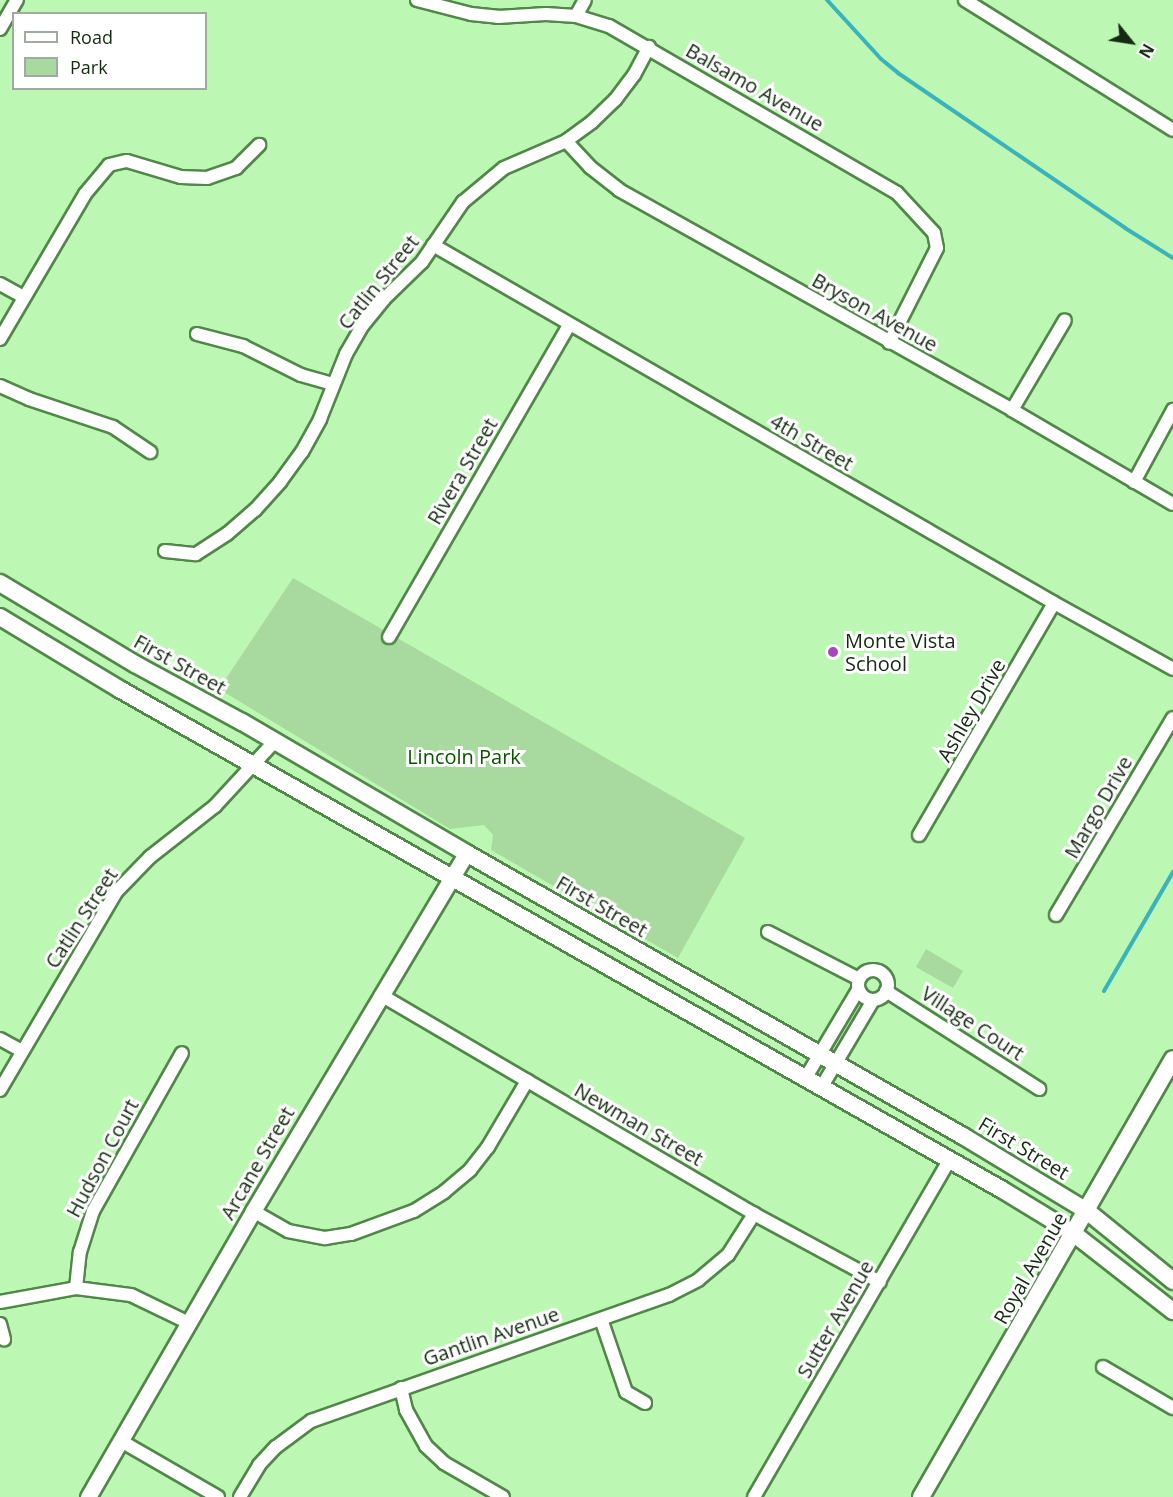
<!DOCTYPE html>
<html>
<head>
<meta charset="utf-8">
<style>
	body { margin:0 }
	#map { position:relative; width:1173px; height:1497px; overflow:hidden; background:#bdf7b4; font-family:"Open Sans",sans-serif }
	div>[style] { position:absolute }
	.green>* { inset:0; background:#a8daa0 }
	.stream>* { height:4px; margin:-2px; padding:0 2px; transform-origin:2px; border-radius:2px; background:#3ab3bb }
	.roads { filter:drop-shadow(2px 0 #518749) drop-shadow(-2px 0 #518749) drop-shadow(0 2px #518749) drop-shadow(0 -2px #518749) }
	.minor>* { height:12px; margin:-6px; padding:0 6px; transform-origin:6px; border-radius:6px; background:#fff }
	.minor>.ring { margin:-6px; padding:0; box-sizing:content-box; background:none; border:12px solid #fff; border-radius:50% }
	.tertiary>* { height:15px; margin:-7.5px; padding:0 7.5px; transform-origin:7.5px; border-radius:7.5px; background:#fff }
	.secondary>* { height:16px; margin:-8px; padding:0 8px; transform-origin:8px; border-radius:8px; background:#fff }
	.dots>* { width:16px; height:16px; translate:-50% -50%; box-sizing:border-box; border:3px solid #fff; border-radius:50% }
	span { translate:-50% -50%; white-space:nowrap; text-align:center; line-height:1.15; -webkit-text-stroke:6px #fff; paint-order:stroke }
	.street-label { font-size:20px; color:#142b11 }
	.poi-label { font-size:20px; color:#142b11 }
	.left { translate:0 -50%; text-align:left }
	.park-label { font-size:20px; color:#0b5300 }
	.legend { position:absolute; left:12px; top:12px; width:195px; height:78px; box-sizing:border-box; background:#fff; border:2px solid #a1aaa0; margin:0; padding:8px 10px; list-style:none; font-size:18px; color:#142b11 }
	.legend li { display:flex; align-items:center; gap:12px; height:30px }
	.legend b { width:30px; border:2px solid #a1aaa0 }
	.north { position:absolute; left:1101px; top:12px; width:60px; height:60px; -webkit-text-stroke:4px #fff; paint-order:stroke; rotate:120deg; font-size:16px; font-weight:700; line-height:24px; text-align:center; color:#142b11 }
	.north::after { content:''; display:block; margin:auto; width:21px; height:27px; background:#142b11; clip-path:polygon(50% 0,100% 100%,50% 72%,0 100%) }
</style>
</head>
<body>
<div id="map">
	<div class="green">
		<div style="clip-path:polygon(293px 578px,745px 838px,678px 958px,491px 850px,493px 835px,484px 825px,450px 829px,219px 689px)"></div>
		<div style="clip-path:polygon(926px 949px,963px 971px,953px 988px,916px 967px)"></div>
	</div>
	<div class="stream">
		<div style="left:827px;top:0;width:80px;rotate:47.5deg"></div>
		<div style="left:881px;top:59px;width:22px;rotate:39deg"></div>
		<div style="left:898px;top:73px;width:275px;rotate:34.3deg"></div>
		<div style="left:1125px;top:228px;width:57px;rotate:32deg"></div>
		<div style="left:1104px;top:991px;width:138px;rotate:-59.9deg"></div>
	</div>
	<div class="roads">
		<div class="minor">
			<div style="left:417px;top:0;width:56px;rotate:14.5deg"></div>
			<div style="left:471px;top:14px;width:27px;rotate:6deg"></div>
			<div style="left:498px;top:17px;width:48px;rotate:-3.6deg"></div>
			<div style="left:546px;top:14px;width:30px;rotate:4deg"></div>
			<div style="left:576px;top:16px;width:34px;rotate:17deg"></div>
			<div style="left:609px;top:26px;width:333px;rotate:30.1deg"></div>
			<div style="left:897px;top:193px;width:54px;rotate:47.2deg"></div>
			<div style="left:934px;top:233px;width:15px;rotate:79deg"></div>
			<div style="left:937px;top:248px;width:106px;rotate:116.8deg"></div>
			<div style="left:965px;top:0;width:245px;rotate:32deg"></div>
			<div style="left:576px;top:16px;width:18px;rotate:-61deg"></div>
			<div style="left:0;top:29px;width:34px;rotate:-60deg"></div>
			<div style="left:566px;top:141px;width:35px;rotate:47deg"></div>
			<div style="left:590px;top:167px;width:37px;rotate:38deg"></div>
			<div style="left:619px;top:190px;width:450px;rotate:29.2deg"></div>
			<div style="left:1012px;top:410px;width:186px;rotate:30.3deg"></div>
			<div style="left:433px;top:245px;width:717px;rotate:29.96deg"></div>
			<div style="left:1054px;top:603px;width:136px;rotate:29deg"></div>
			<div style="left:0;top:284px;width:26px;rotate:29deg"></div>
			<div style="left:197px;top:334px;width:48px;rotate:14.6deg"></div>
			<div style="left:243px;top:346px;width:65px;rotate:26.6deg"></div>
			<div style="left:301px;top:375px;width:33px;rotate:16deg"></div>
			<div style="left:0;top:339px;width:168px;rotate:-59.6deg"></div>
			<div style="left:85px;top:194px;width:38px;rotate:-50deg"></div>
			<div style="left:109px;top:165px;width:18px;rotate:-13deg"></div>
			<div style="left:127px;top:161px;width:56px;rotate:16.5deg"></div>
			<div style="left:181px;top:177px;width:26px;rotate:2deg"></div>
			<div style="left:207px;top:178px;width:31px;rotate:-19deg"></div>
			<div style="left:236px;top:168px;width:33px;rotate:-45deg"></div>
			<div style="left:0;top:386px;width:32px;rotate:24deg"></div>
			<div style="left:29px;top:399px;width:89px;rotate:18.4deg"></div>
			<div style="left:113px;top:427px;width:45px;rotate:34deg"></div>
			<div style="left:1012px;top:410px;width:104px;rotate:-59.5deg"></div>
			<div style="left:1134px;top:482px;width:82px;rotate:-61.6deg"></div>
			<div style="left:165px;top:551px;width:31px;rotate:6deg"></div>
			<div style="left:196px;top:554px;width:37px;rotate:-33deg"></div>
			<div style="left:227px;top:534px;width:37px;rotate:-41deg"></div>
			<div style="left:255px;top:510px;width:38px;rotate:-48deg"></div>
			<div style="left:280px;top:482px;width:37px;rotate:-54deg"></div>
			<div style="left:302px;top:452px;width:38px;rotate:-61deg"></div>
			<div style="left:320px;top:419px;width:70px;rotate:-68.2deg"></div>
			<div style="left:346px;top:354px;width:34px;rotate:-60deg"></div>
			<div style="left:363px;top:325px;width:33px;rotate:-51deg"></div>
			<div style="left:384px;top:299px;width:53px;rotate:-44.2deg"></div>
			<div style="left:422px;top:262px;width:73px;rotate:-55.7deg"></div>
			<div style="left:463px;top:202px;width:53px;rotate:-39.7deg"></div>
			<div style="left:504px;top:168px;width:68px;rotate:-23.5deg"></div>
			<div style="left:566px;top:141px;width:32px;rotate:-36deg"></div>
			<div style="left:592px;top:122px;width:32px;rotate:-44deg"></div>
			<div style="left:615px;top:100px;width:31px;rotate:-53deg"></div>
			<div style="left:634px;top:75px;width:32px;rotate:-62deg"></div>
			<div style="left:389px;top:637px;width:360px;rotate:-60deg"></div>
			<div style="left:919px;top:835px;width:268px;rotate:-59.8deg"></div>
			<div style="left:1056px;top:915px;width:229px;rotate:-59.3deg"></div>
			<div style="left:768px;top:932px;width:102px;rotate:27.3deg"></div>
			<div class="ring" style="left:858px;top:970px;width:18px;height:18px"></div>
			<div style="left:886px;top:991px;width:182px;rotate:32.6deg"></div>
			<div style="left:381px;top:995px;width:433px;rotate:30.4deg"></div>
			<div style="left:754px;top:1214px;width:143px;rotate:28.4deg"></div>
			<div style="left:0;top:1039px;width:25px;rotate:29deg"></div>
			<div style="left:805px;top:1079px;width:104px;rotate:-59.2deg"></div>
			<div style="left:821px;top:1088px;width:100px;rotate:-59.3deg"></div>
			<div style="left:0;top:1090px;width:229px;rotate:-59.6deg"></div>
			<div style="left:116px;top:892px;width:49px;rotate:-45.8deg"></div>
			<div style="left:150px;top:857px;width:83px;rotate:-38.1deg"></div>
			<div style="left:215px;top:806px;width:88px;rotate:-47.3deg"></div>
			<div style="left:253px;top:1211px;width:40px;rotate:29.7deg"></div>
			<div style="left:288px;top:1231px;width:38px;rotate:11deg"></div>
			<div style="left:325px;top:1238px;width:26px;rotate:-9deg"></div>
			<div style="left:351px;top:1234px;width:67px;rotate:-20.1deg"></div>
			<div style="left:414px;top:1211px;width:36px;rotate:-32deg"></div>
			<div style="left:444px;top:1192px;width:34px;rotate:-40deg"></div>
			<div style="left:470px;top:1170px;width:29px;rotate:-52deg"></div>
			<div style="left:488px;top:1147px;width:77px;rotate:-59.4deg"></div>
			<div style="left:76px;top:1288px;width:36px;rotate:-84deg"></div>
			<div style="left:80px;top:1252px;width:43px;rotate:-72.4deg"></div>
			<div style="left:93px;top:1211px;width:181px;rotate:-60.6deg"></div>
			<div style="left:0;top:1302px;width:77px;rotate:-10.4deg"></div>
			<div style="left:76px;top:1288px;width:55px;rotate:7.3deg"></div>
			<div style="left:131px;top:1295px;width:64px;rotate:25.8deg"></div>
			<div style="left:601px;top:1319px;width:77px;rotate:71.1deg"></div>
			<div style="left:626px;top:1392px;width:22px;rotate:30deg"></div>
			<div style="left:0;top:1324px;width:16px;rotate:75deg"></div>
			<div style="left:1103px;top:1367px;width:81px;rotate:30.4deg"></div>
			<div style="left:401px;top:1388px;width:23px;rotate:77deg"></div>
			<div style="left:406px;top:1410px;width:41px;rotate:60.9deg"></div>
			<div style="left:426px;top:1446px;width:25px;rotate:43deg"></div>
			<div style="left:444px;top:1463px;width:68px;rotate:30deg"></div>
			<div style="left:121px;top:1441px;width:112px;rotate:30deg"></div>
			<div style="left:240px;top:1497px;width:37px;rotate:-59deg"></div>
			<div style="left:259px;top:1465px;width:25px;rotate:-47deg"></div>
			<div style="left:276px;top:1447px;width:44px;rotate:-36.6deg"></div>
			<div style="left:311px;top:1421px;width:380px;rotate:-19.4deg"></div>
			<div style="left:669px;top:1295px;width:33px;rotate:-27deg"></div>
			<div style="left:698px;top:1280px;width:39px;rotate:-40deg"></div>
			<div style="left:728px;top:1255px;width:49px;rotate:-57.6deg"></div>
			<div style="left:754px;top:1497px;width:388px;rotate:-59.9deg"></div>
		</div>
		<div class="tertiary">
			<div style="left:88px;top:1497px;width:330px;rotate:-60deg"></div>
			<div style="left:253px;top:1211px;width:417px;rotate:-59.2deg"></div>
		</div>
		<div class="secondary">
			<div style="left:0;top:583px;width:157px;rotate:31deg"></div>
			<div style="left:135px;top:664px;width:122px;rotate:28.5deg"></div>
			<div style="left:242px;top:722px;width:259px;rotate:30.3deg"></div>
			<div style="left:466px;top:853px;width:572px;rotate:29.66deg"></div>
			<div style="left:963px;top:1136px;width:145px;rotate:31.2deg"></div>
			<div style="left:1087px;top:1211px;width:111px;rotate:39.1deg"></div>
			<div style="left:0;top:617px;width:141px;rotate:31.1deg"></div>
			<div style="left:121px;top:690px;width:1012px;rotate:29.56deg"></div>
			<div style="left:1001px;top:1189px;width:84px;rotate:31.4deg"></div>
			<div style="left:1073px;top:1233px;width:127px;rotate:38deg"></div>
			<div style="left:921px;top:1497px;width:505px;rotate:-60.09deg"></div>
		</div>
	</div>
	<div class="dots">
		<div style="left:833px;top:652px;background:#a44ab5"></div>
	</div>
	<div class="street-label">
		<span style="left:755px;top:87px;rotate:30deg">Balsamo Avenue</span>
		<span style="left:378px;top:282px;rotate:-51deg">Catlin Street</span>
		<span style="left:875px;top:312px;rotate:29deg">Bryson Avenue</span>
		<span style="left:812px;top:442px;rotate:30deg">4th Street</span>
		<span style="left:462px;top:471px;rotate:-60deg">Rivera Street</span>
		<span style="left:180px;top:664px;rotate:29deg">First Street</span>
		<span style="left:971px;top:710px;rotate:-60deg">Ashley Drive</span>
		<span style="left:1098px;top:807px;rotate:-60deg">Margo Drive</span>
		<span style="left:602px;top:906px;rotate:30deg">First Street</span>
		<span style="left:81px;top:918px;rotate:-57deg">Catlin Street</span>
		<span style="left:973px;top:1023px;rotate:33deg">Village Court</span>
		<span style="left:639px;top:1124px;rotate:30deg">Newman Street</span>
		<span style="left:1024px;top:1148px;rotate:31deg">First Street</span>
		<span style="left:102px;top:1158px;rotate:-62deg">Hudson Court</span>
		<span style="left:257px;top:1163px;rotate:-60deg">Arcane Street</span>
		<span style="left:1030px;top:1268px;rotate:-60deg">Royal Avenue</span>
		<span style="left:835px;top:1319px;rotate:-60deg">Sutter Avenue</span>
		<span style="left:491px;top:1336px;rotate:-19deg">Gantlin Avenue</span>
	</div>
	<div class="poi-label">
		<span class="left" style="left:845px;top:652px">Monte Vista<br>School</span>
	</div>
	<div class="park-label">
		<span style="left:464px;top:756px">Lincoln Park</span>
	</div>
	<ul class="legend">
	<li><b style="height:8px;background:#fff"></b>Road</li>
	<li><b style="height:16px;background:#a8daa0"></b>Park</li>
	</ul>
	<div class="north">N</div>
</div>
</body>
</html>
